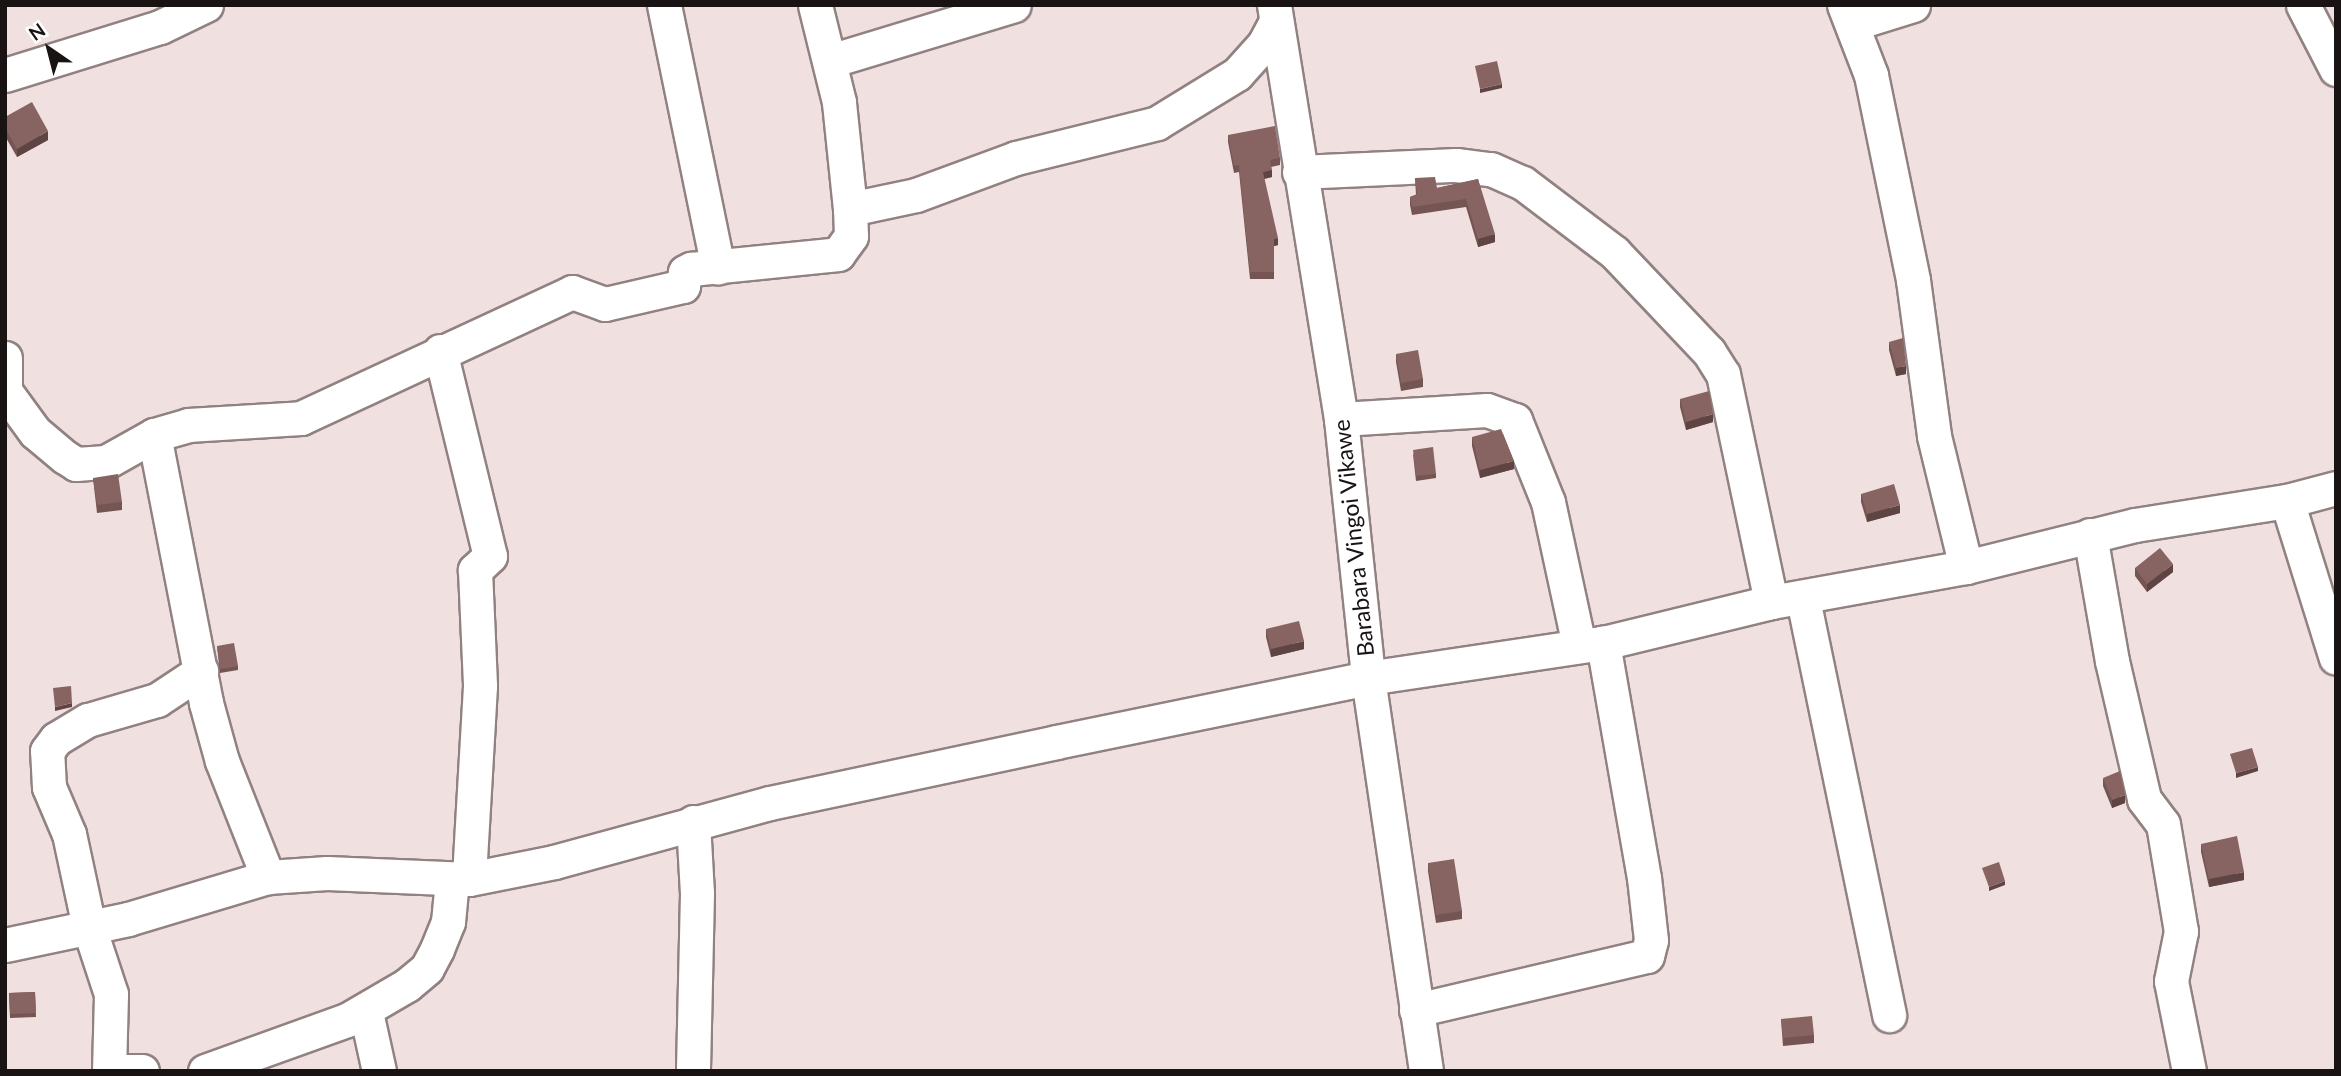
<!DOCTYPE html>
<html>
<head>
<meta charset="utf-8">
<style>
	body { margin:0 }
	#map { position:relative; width:2341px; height:1076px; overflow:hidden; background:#f0e0df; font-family:Lato,sans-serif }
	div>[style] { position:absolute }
	.roads { filter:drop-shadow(2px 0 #918281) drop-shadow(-2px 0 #918281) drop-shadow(0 2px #918281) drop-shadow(0 -2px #918281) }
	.minor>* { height:33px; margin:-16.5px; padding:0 16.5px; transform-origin:16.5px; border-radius:16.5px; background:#fff }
	.wall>* { inset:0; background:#745553 }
	.shaded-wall>* { inset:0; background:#5e4544 }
	.building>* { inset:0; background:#876361 }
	span { translate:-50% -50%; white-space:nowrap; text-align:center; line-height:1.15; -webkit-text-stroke:5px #fff; paint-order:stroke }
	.street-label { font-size:23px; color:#191313 }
	.frame { position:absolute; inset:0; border:7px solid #191313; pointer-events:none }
	.north { position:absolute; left:14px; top:14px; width:70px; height:70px; -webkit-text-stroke:5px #fff; paint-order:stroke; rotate:325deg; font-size:19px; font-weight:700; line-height:28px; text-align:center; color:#191313 }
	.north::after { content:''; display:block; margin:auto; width:24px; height:32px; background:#191313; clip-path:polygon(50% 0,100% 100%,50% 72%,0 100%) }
</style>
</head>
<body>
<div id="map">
	<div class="roads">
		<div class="minor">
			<div style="left:664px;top:5px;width:268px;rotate:78.4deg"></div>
			<div style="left:1274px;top:5px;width:419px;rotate:80.8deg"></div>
			<div style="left:1341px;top:419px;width:260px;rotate:84deg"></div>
			<div style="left:1368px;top:678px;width:397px;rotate:81.6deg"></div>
			<div style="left:1844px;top:5px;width:75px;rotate:68.9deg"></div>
			<div style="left:1871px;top:75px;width:209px;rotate:78.4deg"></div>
			<div style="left:1913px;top:280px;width:157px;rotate:82.3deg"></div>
			<div style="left:1934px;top:436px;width:135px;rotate:76.3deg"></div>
			<div style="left:2303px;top:5px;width:72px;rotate:62.7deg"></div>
			<div style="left:1852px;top:24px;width:64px;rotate:-17.3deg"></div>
			<div style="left:830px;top:61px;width:192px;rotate:-16.9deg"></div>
			<div style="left:5px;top:75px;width:162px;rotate:-17.2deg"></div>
			<div style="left:160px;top:27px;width:51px;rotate:-25.6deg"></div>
			<div style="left:1299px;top:172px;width:157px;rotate:-2.6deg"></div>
			<div style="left:1456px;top:165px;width:35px;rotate:7deg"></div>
			<div style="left:1491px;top:169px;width:35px;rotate:24deg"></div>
			<div style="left:1523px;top:183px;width:114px;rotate:37.2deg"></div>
			<div style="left:1614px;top:252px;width:138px;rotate:46.5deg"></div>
			<div style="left:1709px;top:352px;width:26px;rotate:58deg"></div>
			<div style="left:1723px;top:374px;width:233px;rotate:78.1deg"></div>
			<div style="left:850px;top:209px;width:67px;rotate:-12deg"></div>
			<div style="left:916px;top:195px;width:107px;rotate:-20.3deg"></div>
			<div style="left:1016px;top:158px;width:145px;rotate:-13.9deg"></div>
			<div style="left:1157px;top:123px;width:94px;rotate:-31.5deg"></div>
			<div style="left:1237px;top:74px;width:40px;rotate:-48deg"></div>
			<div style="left:1264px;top:44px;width:26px;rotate:-62deg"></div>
			<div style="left:440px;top:351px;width:211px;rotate:76.3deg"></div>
			<div style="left:490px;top:556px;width:21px;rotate:137deg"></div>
			<div style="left:475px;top:570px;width:116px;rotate:87.5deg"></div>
			<div style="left:480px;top:686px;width:193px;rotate:93.3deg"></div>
			<div style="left:5px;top:358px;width:39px;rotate:90deg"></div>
			<div style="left:8px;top:395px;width:46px;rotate:53.9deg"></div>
			<div style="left:35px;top:432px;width:39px;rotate:40deg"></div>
			<div style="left:65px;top:457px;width:13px;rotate:32deg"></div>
			<div style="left:76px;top:464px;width:30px;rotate:-4deg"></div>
			<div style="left:106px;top:462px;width:55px;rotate:-29.4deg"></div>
			<div style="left:154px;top:435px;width:35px;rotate:-16deg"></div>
			<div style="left:188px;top:425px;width:113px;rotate:-3.5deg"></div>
			<div style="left:301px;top:418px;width:299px;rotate:-24.9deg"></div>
			<div style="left:572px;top:292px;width:35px;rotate:20deg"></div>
			<div style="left:605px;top:304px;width:80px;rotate:-13deg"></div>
			<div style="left:683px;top:286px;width:14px;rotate:-82deg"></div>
			<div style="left:685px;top:272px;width:7px;rotate:-27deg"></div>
			<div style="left:691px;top:269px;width:148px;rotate:-5.8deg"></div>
			<div style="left:838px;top:254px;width:22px;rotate:-54deg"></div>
			<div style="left:851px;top:236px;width:27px;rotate:-92deg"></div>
			<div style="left:850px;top:209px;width:108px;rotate:-95.9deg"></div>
			<div style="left:839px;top:102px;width:100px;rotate:-103.9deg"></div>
			<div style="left:1341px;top:419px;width:146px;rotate:-3.5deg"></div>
			<div style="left:1487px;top:410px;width:30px;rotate:20deg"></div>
			<div style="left:1515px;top:420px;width:88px;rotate:68.1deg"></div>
			<div style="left:1548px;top:502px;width:146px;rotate:77.8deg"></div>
			<div style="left:154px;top:435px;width:273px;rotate:79deg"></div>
			<div style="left:206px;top:703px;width:60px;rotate:74.6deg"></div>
			<div style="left:222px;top:761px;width:125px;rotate:68.4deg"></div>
			<div style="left:2287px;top:501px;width:164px;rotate:72.7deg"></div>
			<div style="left:2090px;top:535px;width:128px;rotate:80.1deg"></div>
			<div style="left:2112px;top:661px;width:142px;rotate:76.9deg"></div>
			<div style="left:2144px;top:799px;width:31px;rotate:53deg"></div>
			<div style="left:2163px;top:824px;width:109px;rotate:80.5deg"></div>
			<div style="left:2181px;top:931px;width:51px;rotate:101.3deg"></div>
			<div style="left:2171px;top:981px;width:92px;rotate:78.7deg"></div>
			<div style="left:1803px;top:599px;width:425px;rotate:78.3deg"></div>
			<div style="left:693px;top:822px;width:71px;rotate:86.8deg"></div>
			<div style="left:697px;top:893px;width:178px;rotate:91.3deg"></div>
			<div style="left:5px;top:945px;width:126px;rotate:-11.9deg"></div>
			<div style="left:128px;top:919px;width:146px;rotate:-16.7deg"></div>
			<div style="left:268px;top:877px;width:59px;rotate:-3.9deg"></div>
			<div style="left:327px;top:873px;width:142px;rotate:2.4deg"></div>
			<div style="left:469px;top:879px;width:87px;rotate:-11.3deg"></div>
			<div style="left:554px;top:862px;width:224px;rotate:-15.3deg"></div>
			<div style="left:770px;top:803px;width:292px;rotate:-12deg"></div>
			<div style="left:1056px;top:742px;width:318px;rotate:-11.6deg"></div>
			<div style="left:1368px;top:678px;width:238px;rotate:-8.5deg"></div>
			<div style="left:1603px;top:643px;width:173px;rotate:-13.7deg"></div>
			<div style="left:1771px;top:602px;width:198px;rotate:-10.2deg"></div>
			<div style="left:1966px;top:567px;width:174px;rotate:-14deg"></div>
			<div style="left:2135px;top:525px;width:154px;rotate:-9deg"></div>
			<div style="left:2287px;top:501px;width:51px;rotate:-14.9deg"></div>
			<div style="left:1416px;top:1010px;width:237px;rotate:-13.2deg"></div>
			<div style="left:1647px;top:956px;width:16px;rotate:-76deg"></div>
			<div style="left:1651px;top:940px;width:62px;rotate:-96.4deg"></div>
			<div style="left:1644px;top:878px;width:239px;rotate:-99.9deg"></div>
			<div style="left:366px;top:1012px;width:60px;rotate:77.6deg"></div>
			<div style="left:109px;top:1071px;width:77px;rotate:-88.5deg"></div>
			<div style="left:111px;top:994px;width:71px;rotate:-108.2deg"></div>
			<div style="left:89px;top:927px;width:95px;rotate:-102.1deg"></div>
			<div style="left:69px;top:834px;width:51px;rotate:-113.1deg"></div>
			<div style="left:49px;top:787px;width:36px;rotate:-93deg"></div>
			<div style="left:47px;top:751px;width:15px;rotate:-53deg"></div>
			<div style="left:56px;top:739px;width:37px;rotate:-31deg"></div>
			<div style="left:88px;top:720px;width:72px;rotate:-16.2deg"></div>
			<div style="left:157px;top:700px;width:53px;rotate:-33.4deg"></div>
			<div style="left:113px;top:1071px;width:29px"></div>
			<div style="left:205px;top:1071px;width:151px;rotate:-19.8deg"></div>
			<div style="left:347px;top:1020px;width:69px;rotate:-30.3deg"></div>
			<div style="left:407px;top:985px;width:26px;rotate:-40deg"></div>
			<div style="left:427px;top:968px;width:21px;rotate:-62deg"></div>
			<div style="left:437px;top:949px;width:29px;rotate:-68deg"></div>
			<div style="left:448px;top:922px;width:42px;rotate:-84.6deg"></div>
		</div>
	</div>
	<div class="wall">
		<div style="clip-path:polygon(5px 117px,48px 140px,17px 157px,5px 136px)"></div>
		<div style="clip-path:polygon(1228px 135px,1280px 158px,1280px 165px,1271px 167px,1272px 177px,1264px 179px,1278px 245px,1274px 246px,1274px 279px,1250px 279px,1239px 172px,1234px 173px,1228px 142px)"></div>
		<div style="clip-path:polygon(1415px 178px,1437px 188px,1478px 179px,1495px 242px,1478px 247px,1466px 207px,1412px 215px,1410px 205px,1410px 197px,1416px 195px)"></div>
		<div style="clip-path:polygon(1889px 342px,1906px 374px,1896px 376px,1889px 350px)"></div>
		<div style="clip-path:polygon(1396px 354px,1423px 379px,1423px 387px,1401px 391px,1396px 362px)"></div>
		<div style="clip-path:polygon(1680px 399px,1713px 422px,1686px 430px,1680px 407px)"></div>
		<div style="clip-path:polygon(1472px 437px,1514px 469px,1480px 478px,1472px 446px)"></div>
		<div style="clip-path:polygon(1413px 454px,1436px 474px,1436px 478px,1416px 481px)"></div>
		<div style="clip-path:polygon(93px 478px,122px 502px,122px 510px,97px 513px)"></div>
		<div style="clip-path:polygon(1861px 494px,1900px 513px,1867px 522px,1861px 502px)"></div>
		<div style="clip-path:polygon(2135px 568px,2173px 572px,2147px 592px,2135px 576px)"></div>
		<div style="clip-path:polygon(1266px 629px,1304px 649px,1271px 657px,1266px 637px)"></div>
		<div style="clip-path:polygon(217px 646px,238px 666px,238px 670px,220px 673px)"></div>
		<div style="clip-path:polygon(2103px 778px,2125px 803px,2112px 808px,2103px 786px)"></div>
		<div style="clip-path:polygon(2201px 844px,2244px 880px,2209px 887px,2201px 852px)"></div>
		<div style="clip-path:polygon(1428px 863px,1462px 911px,1462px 919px,1436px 923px,1428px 871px)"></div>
		<div style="clip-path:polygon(35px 992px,36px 1017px,10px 1018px,9px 993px)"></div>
		<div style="clip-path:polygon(1781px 1019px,1814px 1035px,1814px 1043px,1783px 1046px)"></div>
	</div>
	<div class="shaded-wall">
		<div style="clip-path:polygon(1502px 84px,1502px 88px,1480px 93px,1480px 89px)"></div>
		<div style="clip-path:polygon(48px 131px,48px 140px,17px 157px,17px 149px)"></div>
		<div style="clip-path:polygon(1272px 170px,1272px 177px,1263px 179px,1263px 172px)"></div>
		<div style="clip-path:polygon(1495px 234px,1495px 242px,1478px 247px,1478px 239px)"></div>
		<div style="clip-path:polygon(1278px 238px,1278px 245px,1274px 246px,1274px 239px)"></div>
		<div style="clip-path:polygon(1906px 366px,1906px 374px,1896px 376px,1896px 368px)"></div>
		<div style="clip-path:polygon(1713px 414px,1713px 422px,1686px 430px,1686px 422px)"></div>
		<div style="clip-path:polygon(1514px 461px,1514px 469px,1480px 478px,1480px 470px)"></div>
		<div style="clip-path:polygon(1900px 505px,1900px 513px,1867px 522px,1867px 514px)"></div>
		<div style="clip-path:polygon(2173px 564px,2173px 572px,2147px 592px,2147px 584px)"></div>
		<div style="clip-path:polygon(1304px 641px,1304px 649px,1271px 657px,1271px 649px)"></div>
		<div style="clip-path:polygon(72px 703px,72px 707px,55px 711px,55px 707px)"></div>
		<div style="clip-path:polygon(2258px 767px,2258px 771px,2236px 778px,2236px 773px)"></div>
		<div style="clip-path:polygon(2125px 795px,2125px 803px,2112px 808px,2112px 800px)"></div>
		<div style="clip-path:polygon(2244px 872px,2244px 880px,2209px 887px,2209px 879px)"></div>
		<div style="clip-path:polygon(2005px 881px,2005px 885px,1989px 891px,1989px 887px)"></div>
	</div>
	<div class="building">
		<div style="clip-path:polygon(1497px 61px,1502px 84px,1480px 89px,1475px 66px)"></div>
		<div style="clip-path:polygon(32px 102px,48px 131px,17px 149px,5px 128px,5px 117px)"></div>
		<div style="clip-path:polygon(1275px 126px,1280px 158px,1270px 160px,1272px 170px,1263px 172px,1278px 238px,1274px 239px,1274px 272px,1250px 272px,1239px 165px,1234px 166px,1228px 135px)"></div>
		<div style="clip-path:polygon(1435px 177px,1437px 188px,1478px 179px,1495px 234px,1478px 239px,1466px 199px,1412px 207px,1410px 197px,1417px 194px,1415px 178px)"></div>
		<div style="clip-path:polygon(1903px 338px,1906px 366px,1896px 368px,1889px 342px)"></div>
		<div style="clip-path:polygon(1418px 350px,1423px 379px,1401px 383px,1396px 354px)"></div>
		<div style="clip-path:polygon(1709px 391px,1713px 414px,1686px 422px,1680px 399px)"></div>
		<div style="clip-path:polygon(1501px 429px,1514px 461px,1480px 470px,1472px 437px)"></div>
		<div style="clip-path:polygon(1433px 447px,1436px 474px,1416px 476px,1413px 450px)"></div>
		<div style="clip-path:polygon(118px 474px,122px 502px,97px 505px,93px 478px)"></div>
		<div style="clip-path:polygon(1894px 484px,1900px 505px,1867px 514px,1861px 494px)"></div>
		<div style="clip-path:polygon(2160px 548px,2173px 564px,2147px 584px,2135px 568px)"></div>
		<div style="clip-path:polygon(1299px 621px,1304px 641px,1271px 649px,1266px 629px)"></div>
		<div style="clip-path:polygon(234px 643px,238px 666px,220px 669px,217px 646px)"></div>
		<div style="clip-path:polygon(71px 686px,72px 703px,55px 707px,53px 688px)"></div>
		<div style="clip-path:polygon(2252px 748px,2258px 767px,2236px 773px,2230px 754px)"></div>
		<div style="clip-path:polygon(2120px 771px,2125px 795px,2112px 800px,2103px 778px)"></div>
		<div style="clip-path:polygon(2237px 836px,2244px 872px,2209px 879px,2201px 844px)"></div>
		<div style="clip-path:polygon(1454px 859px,1462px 911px,1436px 915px,1428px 863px)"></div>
		<div style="clip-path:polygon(1999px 862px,2005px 881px,1989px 887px,1982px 868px)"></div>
		<div style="clip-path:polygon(35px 992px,36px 1013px,10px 1014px,9px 993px)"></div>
		<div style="clip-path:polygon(1812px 1016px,1814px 1035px,1783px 1038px,1781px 1019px)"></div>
	</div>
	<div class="street-label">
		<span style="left:1353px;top:538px;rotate:-96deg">Barabara Vingoi Vikawe</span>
	</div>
	<div class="frame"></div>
	<div class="north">N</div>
</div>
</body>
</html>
